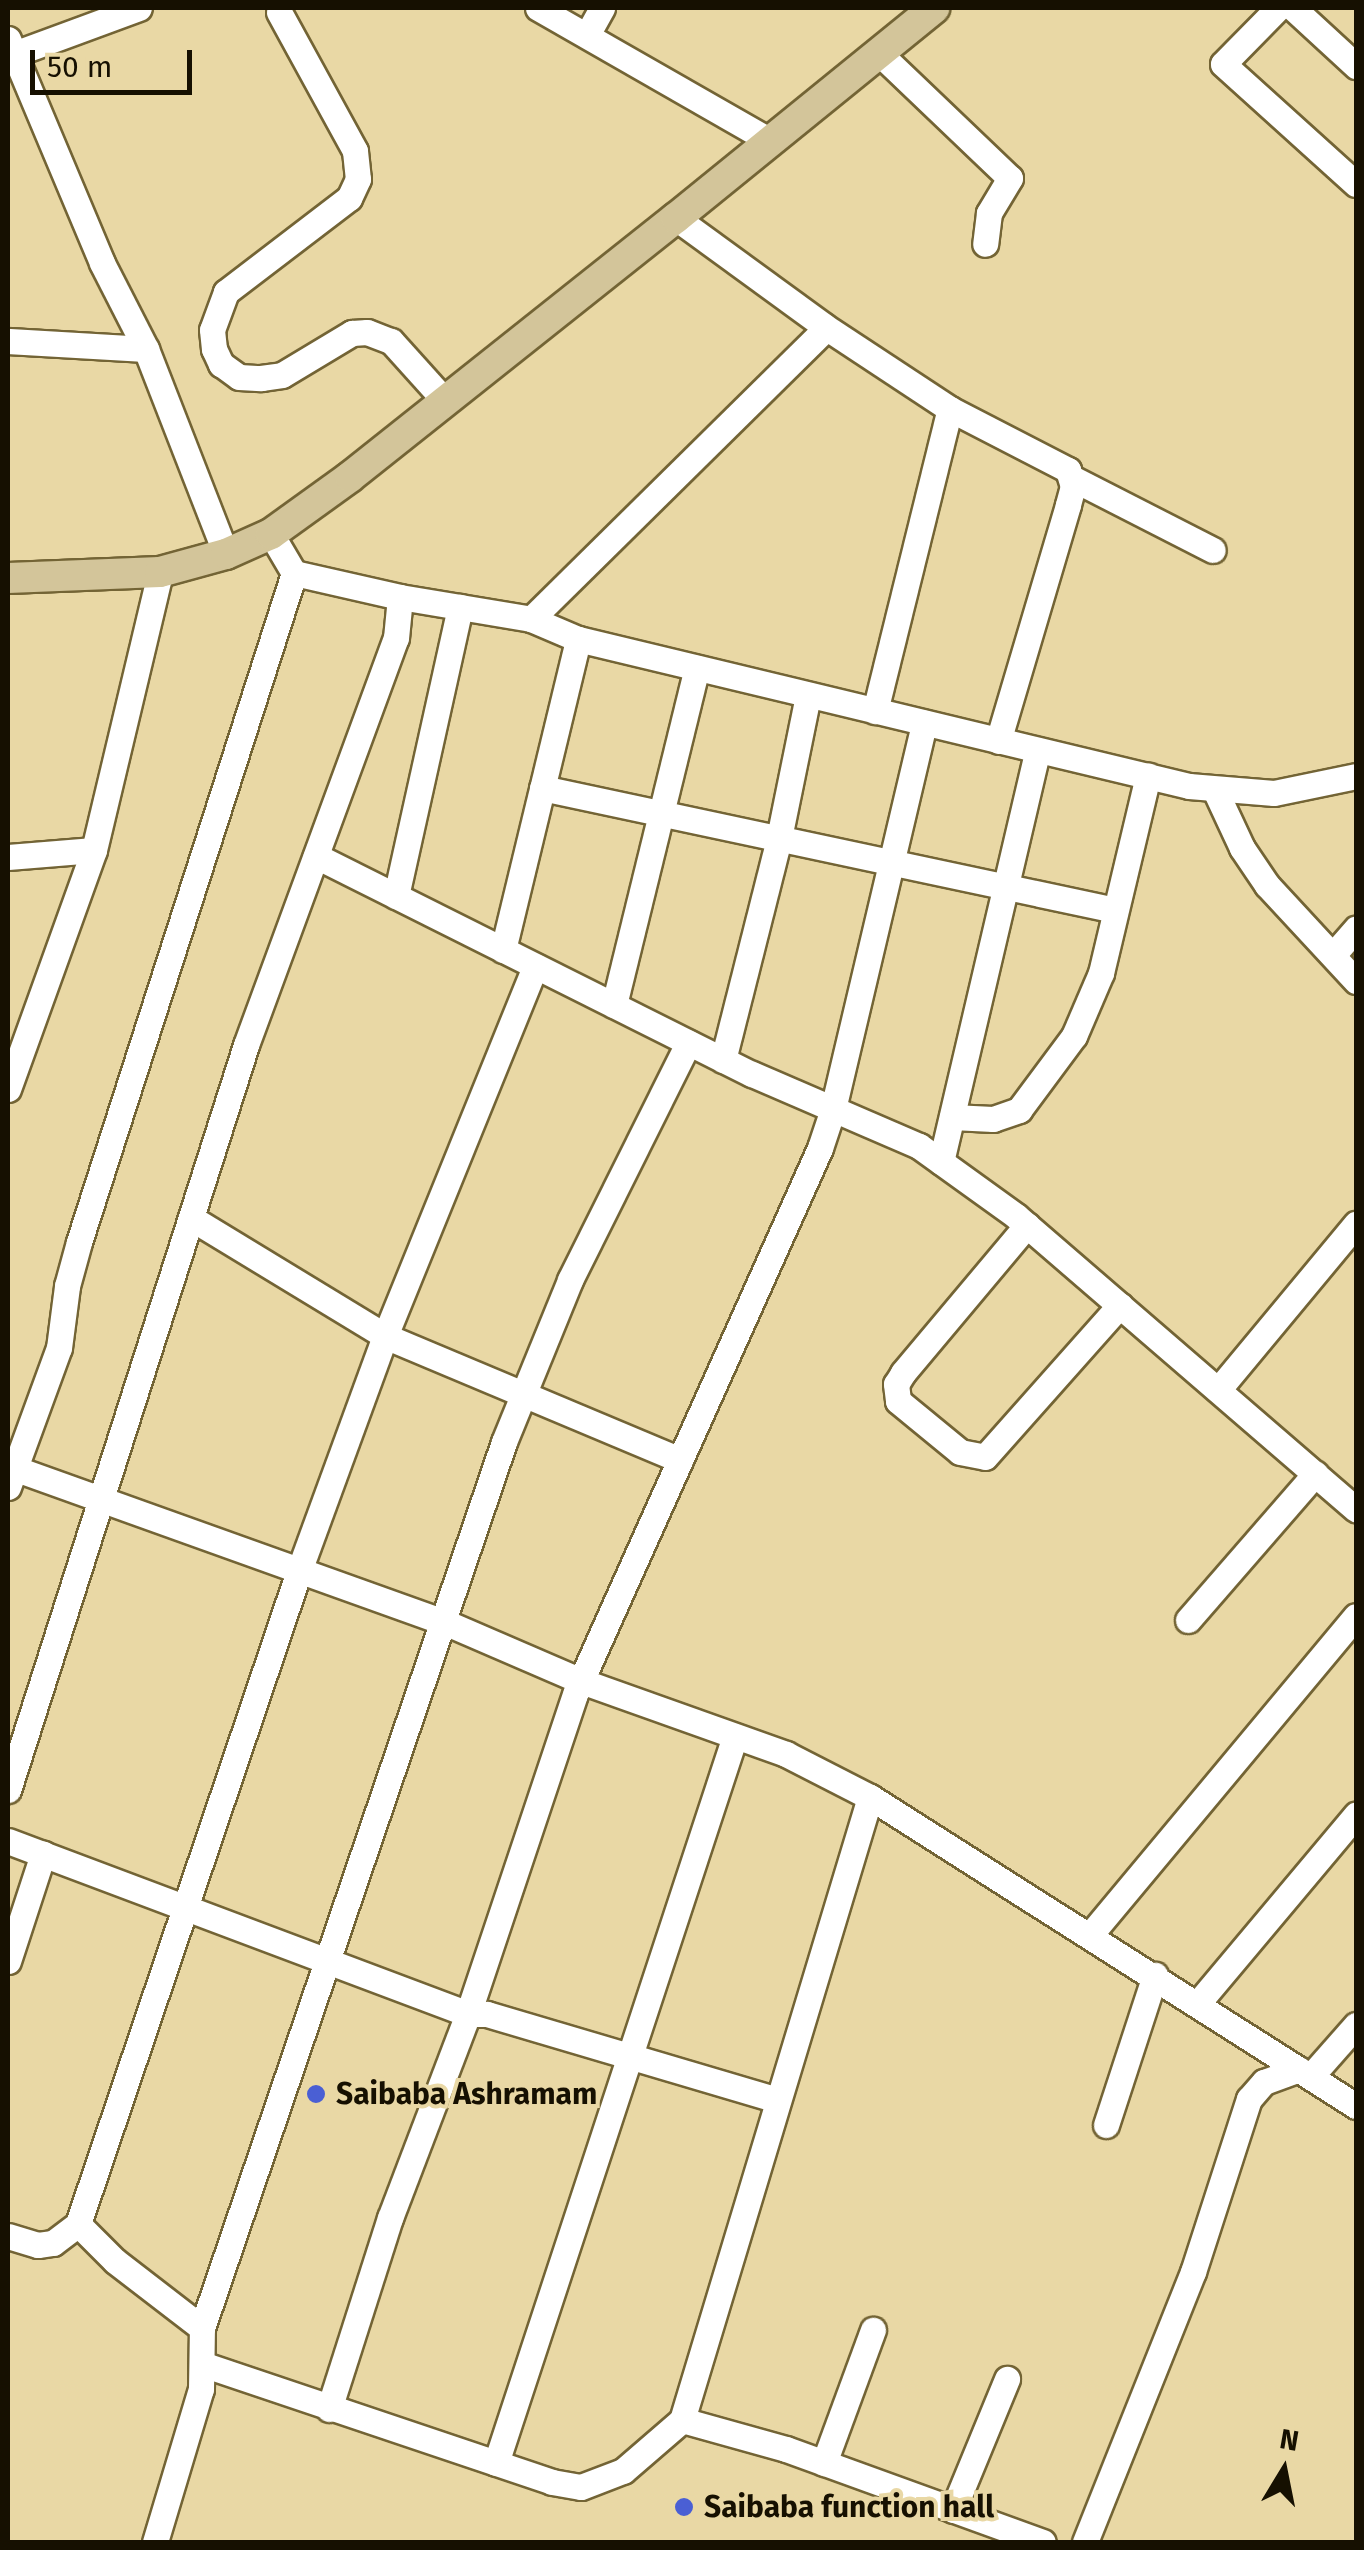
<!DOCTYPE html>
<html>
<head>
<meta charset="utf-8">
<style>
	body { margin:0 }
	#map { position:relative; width:1364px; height:2550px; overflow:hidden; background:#e9d8a5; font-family:"Fira Sans",sans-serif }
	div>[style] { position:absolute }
	.roads { filter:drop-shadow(2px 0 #736435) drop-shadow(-2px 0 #736435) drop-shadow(0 2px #736435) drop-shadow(0 -2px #736435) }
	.minor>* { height:25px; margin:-12.5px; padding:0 12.5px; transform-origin:12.5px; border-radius:12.5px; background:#fff }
	.major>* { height:30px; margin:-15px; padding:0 15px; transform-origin:15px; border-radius:15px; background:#d3c59a }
	.dots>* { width:28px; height:28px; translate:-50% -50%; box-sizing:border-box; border:5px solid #e9d8a5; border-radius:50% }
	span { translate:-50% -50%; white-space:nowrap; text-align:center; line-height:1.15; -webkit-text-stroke:8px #e9d8a5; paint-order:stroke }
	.poi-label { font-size:30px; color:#161001; font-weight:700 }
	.left { translate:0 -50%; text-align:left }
	.frame { position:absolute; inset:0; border:10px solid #161001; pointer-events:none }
	.north { position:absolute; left:1234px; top:2420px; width:100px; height:100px; -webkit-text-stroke:8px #e9d8a5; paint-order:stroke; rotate:10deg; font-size:28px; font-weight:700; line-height:40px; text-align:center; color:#161001 }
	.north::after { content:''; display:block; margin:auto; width:35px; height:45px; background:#161001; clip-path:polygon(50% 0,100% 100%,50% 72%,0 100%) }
	.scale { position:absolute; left:30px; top:50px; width:162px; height:45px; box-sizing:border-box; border:5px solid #161001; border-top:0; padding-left:12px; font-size:30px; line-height:35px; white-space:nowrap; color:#161001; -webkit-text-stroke:8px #e9d8a5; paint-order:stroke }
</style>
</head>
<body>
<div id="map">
	<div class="roads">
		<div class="minor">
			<div style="left:538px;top:8px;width:267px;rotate:29.8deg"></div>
			<div style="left:1278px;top:8px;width:78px;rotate:134.5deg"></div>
			<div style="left:1223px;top:64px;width:179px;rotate:42.1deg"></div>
			<div style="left:1293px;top:8px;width:86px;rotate:42.6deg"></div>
			<div style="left:279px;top:12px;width:158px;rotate:61.3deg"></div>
			<div style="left:355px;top:151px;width:28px;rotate:84deg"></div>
			<div style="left:358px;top:179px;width:21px;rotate:115deg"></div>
			<div style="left:349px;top:198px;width:155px;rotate:142.6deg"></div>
			<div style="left:226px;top:292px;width:40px;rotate:110.2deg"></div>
			<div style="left:212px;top:330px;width:19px;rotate:84deg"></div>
			<div style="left:214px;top:349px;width:17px;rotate:65deg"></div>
			<div style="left:221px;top:364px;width:22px;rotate:36deg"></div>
			<div style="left:239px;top:377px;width:22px;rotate:3deg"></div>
			<div style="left:261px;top:378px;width:21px;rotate:-8deg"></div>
			<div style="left:282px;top:375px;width:82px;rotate:-31deg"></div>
			<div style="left:352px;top:333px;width:15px;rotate:-4deg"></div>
			<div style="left:367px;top:332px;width:26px;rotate:21deg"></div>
			<div style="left:391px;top:341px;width:81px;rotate:48deg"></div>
			<div style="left:587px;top:35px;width:31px;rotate:-61deg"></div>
			<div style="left:8px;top:39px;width:243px;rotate:67.2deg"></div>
			<div style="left:102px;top:263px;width:97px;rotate:62.9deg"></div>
			<div style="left:146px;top:349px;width:220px;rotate:68.7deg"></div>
			<div style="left:879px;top:53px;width:181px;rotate:43.7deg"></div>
			<div style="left:1010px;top:178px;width:41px;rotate:121deg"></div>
			<div style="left:989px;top:213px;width:31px;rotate:97deg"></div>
			<div style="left:14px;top:54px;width:133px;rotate:-20.2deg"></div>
			<div style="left:676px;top:218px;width:183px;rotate:36.1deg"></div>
			<div style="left:824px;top:326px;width:151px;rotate:33.4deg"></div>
			<div style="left:950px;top:409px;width:133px;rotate:27.3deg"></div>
			<div style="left:1068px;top:470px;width:17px;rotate:73deg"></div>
			<div style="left:1073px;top:486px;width:20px;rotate:105deg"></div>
			<div style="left:1068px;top:505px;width:246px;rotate:106.5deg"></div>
			<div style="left:8px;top:341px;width:138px;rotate:3.3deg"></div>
			<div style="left:1072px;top:478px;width:158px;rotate:27.1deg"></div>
			<div style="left:400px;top:597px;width:133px;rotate:9.5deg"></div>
			<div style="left:531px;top:619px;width:51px;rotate:23.1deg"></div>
			<div style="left:578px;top:639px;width:628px;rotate:13.53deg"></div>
			<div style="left:1189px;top:786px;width:85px;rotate:4.7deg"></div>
			<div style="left:1274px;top:793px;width:84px;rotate:-11.7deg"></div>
			<div style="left:531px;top:619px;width:414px;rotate:-44.6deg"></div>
			<div style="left:875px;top:711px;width:311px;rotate:-76.1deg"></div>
			<div style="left:542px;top:788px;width:586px;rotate:12.02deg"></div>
			<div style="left:1215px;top:790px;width:64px;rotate:65deg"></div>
			<div style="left:1242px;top:848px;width:45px;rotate:56deg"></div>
			<div style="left:1267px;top:885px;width:131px;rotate:47.2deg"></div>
			<div style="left:316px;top:856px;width:487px;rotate:26.6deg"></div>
			<div style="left:752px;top:1074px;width:182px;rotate:23.3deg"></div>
			<div style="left:919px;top:1146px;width:120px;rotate:35.8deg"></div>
			<div style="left:1016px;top:1216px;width:449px;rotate:40.8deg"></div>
			<div style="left:8px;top:857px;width:86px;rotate:-4.7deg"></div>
			<div style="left:396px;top:896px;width:296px;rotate:-77.5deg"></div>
			<div style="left:503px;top:950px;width:320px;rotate:-76.4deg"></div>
			<div style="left:1333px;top:955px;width:35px;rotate:-49deg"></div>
			<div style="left:614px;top:1005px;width:347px;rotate:-76.2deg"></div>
			<div style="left:723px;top:1060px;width:229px;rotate:-75.8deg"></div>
			<div style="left:779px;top:838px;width:146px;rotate:-78.5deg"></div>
			<div style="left:8px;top:1089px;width:254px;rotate:-70.2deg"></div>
			<div style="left:94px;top:850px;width:286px;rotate:-76.6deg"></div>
			<div style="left:952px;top:1117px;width:41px;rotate:2.8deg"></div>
			<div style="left:993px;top:1119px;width:28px;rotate:-19deg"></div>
			<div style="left:1019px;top:1110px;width:92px;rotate:-53.4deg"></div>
			<div style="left:1074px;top:1036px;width:69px;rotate:-66.8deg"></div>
			<div style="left:1101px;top:973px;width:203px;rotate:-76.6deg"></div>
			<div style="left:941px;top:1162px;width:423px;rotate:-76.8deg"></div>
			<div style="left:191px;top:1218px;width:227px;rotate:31.3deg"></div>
			<div style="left:385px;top:1336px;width:320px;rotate:22.8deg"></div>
			<div style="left:1027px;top:1225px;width:193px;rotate:130deg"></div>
			<div style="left:903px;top:1373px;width:13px;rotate:122deg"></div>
			<div style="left:896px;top:1384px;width:17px;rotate:83deg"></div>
			<div style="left:898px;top:1401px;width:80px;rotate:39.4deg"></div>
			<div style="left:960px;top:1452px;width:25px;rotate:11deg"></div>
			<div style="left:985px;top:1457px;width:203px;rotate:-48.4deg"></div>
			<div style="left:1218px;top:1390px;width:216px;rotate:-50.3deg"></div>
			<div style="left:8px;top:1466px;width:461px;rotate:19.7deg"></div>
			<div style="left:442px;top:1621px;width:151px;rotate:23.3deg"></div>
			<div style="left:581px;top:1681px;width:218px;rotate:19.6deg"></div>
			<div style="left:786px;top:1754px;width:94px;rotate:27.1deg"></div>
			<div style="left:870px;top:1797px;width:576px;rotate:32.45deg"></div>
			<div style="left:8px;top:1487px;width:148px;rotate:-69.9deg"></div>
			<div style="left:59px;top:1348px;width:63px;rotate:-82.6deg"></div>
			<div style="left:67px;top:1286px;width:46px;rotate:-74.7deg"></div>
			<div style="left:79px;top:1242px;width:703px;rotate:-72.18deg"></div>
			<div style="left:1188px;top:1620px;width:194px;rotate:-49deg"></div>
			<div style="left:8px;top:1790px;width:782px;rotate:-72.28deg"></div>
			<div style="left:246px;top:1045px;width:434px;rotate:-69.8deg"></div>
			<div style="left:396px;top:638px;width:41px;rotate:-84.4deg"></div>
			<div style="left:400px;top:597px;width:109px;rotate:-167.2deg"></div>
			<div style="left:294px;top:573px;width:45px;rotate:-120.5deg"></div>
			<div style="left:870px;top:1797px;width:651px;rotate:106.79deg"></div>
			<div style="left:682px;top:2420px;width:108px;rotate:15.6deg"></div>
			<div style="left:786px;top:2449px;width:273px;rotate:19.9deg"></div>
			<div style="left:8px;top:1841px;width:491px;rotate:20.6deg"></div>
			<div style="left:468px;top:2014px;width:19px"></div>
			<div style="left:487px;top:2014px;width:303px;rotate:16.5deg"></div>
			<div style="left:1090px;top:1935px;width:415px;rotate:-50.2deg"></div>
			<div style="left:8px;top:1961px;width:113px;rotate:-71.9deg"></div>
			<div style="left:1198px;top:2003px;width:246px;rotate:-50deg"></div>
			<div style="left:1311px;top:2076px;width:68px;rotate:-48.6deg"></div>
			<div style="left:1106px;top:2125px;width:158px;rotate:-71.9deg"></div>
			<div style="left:78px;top:2224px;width:52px;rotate:45deg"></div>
			<div style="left:115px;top:2261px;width:110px;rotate:37.6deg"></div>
			<div style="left:8px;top:2236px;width:31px;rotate:17deg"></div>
			<div style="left:38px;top:2245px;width:15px;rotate:-8deg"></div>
			<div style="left:53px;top:2243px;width:31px;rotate:-37deg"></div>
			<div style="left:78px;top:2224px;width:689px;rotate:-71.3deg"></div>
			<div style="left:299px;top:1571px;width:250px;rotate:-69.9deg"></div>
			<div style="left:385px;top:1336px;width:399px;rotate:-67.9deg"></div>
			<div style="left:205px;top:2365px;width:366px;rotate:18.6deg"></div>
			<div style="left:552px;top:2482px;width:29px;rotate:10deg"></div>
			<div style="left:581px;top:2487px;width:45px;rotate:-20.9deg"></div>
			<div style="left:623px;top:2471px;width:78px;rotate:-40.8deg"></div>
			<div style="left:329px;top:2409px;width:201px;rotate:-72.3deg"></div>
			<div style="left:390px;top:2218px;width:218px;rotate:-69.1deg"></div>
			<div style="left:468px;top:2014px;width:340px;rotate:-71.5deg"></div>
			<div style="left:576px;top:1692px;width:596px;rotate:-65.84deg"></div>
			<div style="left:820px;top:1148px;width:41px;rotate:-71.6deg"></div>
			<div style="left:833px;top:1109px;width:397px;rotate:-76.7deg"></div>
			<div style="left:496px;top:2463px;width:765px;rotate:-71.8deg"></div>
			<div style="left:824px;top:2463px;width:142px;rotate:-69.8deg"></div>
			<div style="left:953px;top:2510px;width:142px;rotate:-67.6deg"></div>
			<div style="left:155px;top:2542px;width:160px;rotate:-73.3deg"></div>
			<div style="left:201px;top:2389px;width:61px;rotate:-89.1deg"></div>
			<div style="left:202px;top:2328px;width:936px;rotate:-71.18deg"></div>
			<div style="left:504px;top:1442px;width:175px;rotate:-67.8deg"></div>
			<div style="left:570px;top:1280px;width:265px;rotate:-63.5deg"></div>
			<div style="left:1085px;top:2542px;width:291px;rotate:-68.2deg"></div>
			<div style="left:1193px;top:2272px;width:182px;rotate:-72.1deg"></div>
			<div style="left:1249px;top:2099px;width:23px;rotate:-49deg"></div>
			<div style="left:1264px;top:2082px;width:37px;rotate:-20deg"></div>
		</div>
		<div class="major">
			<div style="left:8px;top:578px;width:152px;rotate:-2.3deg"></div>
			<div style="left:160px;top:572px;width:68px;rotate:-15.3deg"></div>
			<div style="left:226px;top:554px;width:49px;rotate:-24deg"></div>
			<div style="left:271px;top:534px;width:97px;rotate:-35.8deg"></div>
			<div style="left:350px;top:477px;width:416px;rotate:-38.5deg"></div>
			<div style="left:676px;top:218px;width:333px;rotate:-39.1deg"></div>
		</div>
	</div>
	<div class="dots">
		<div style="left:316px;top:2094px;background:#4a5fd4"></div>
		<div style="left:684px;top:2507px;background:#4a5fd4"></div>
	</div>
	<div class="poi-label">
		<span class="left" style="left:336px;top:2094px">Saibaba Ashramam</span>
		<span class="left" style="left:704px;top:2507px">Saibaba function hall</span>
	</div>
	<div class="frame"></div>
	<div class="north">N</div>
	<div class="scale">50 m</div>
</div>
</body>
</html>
